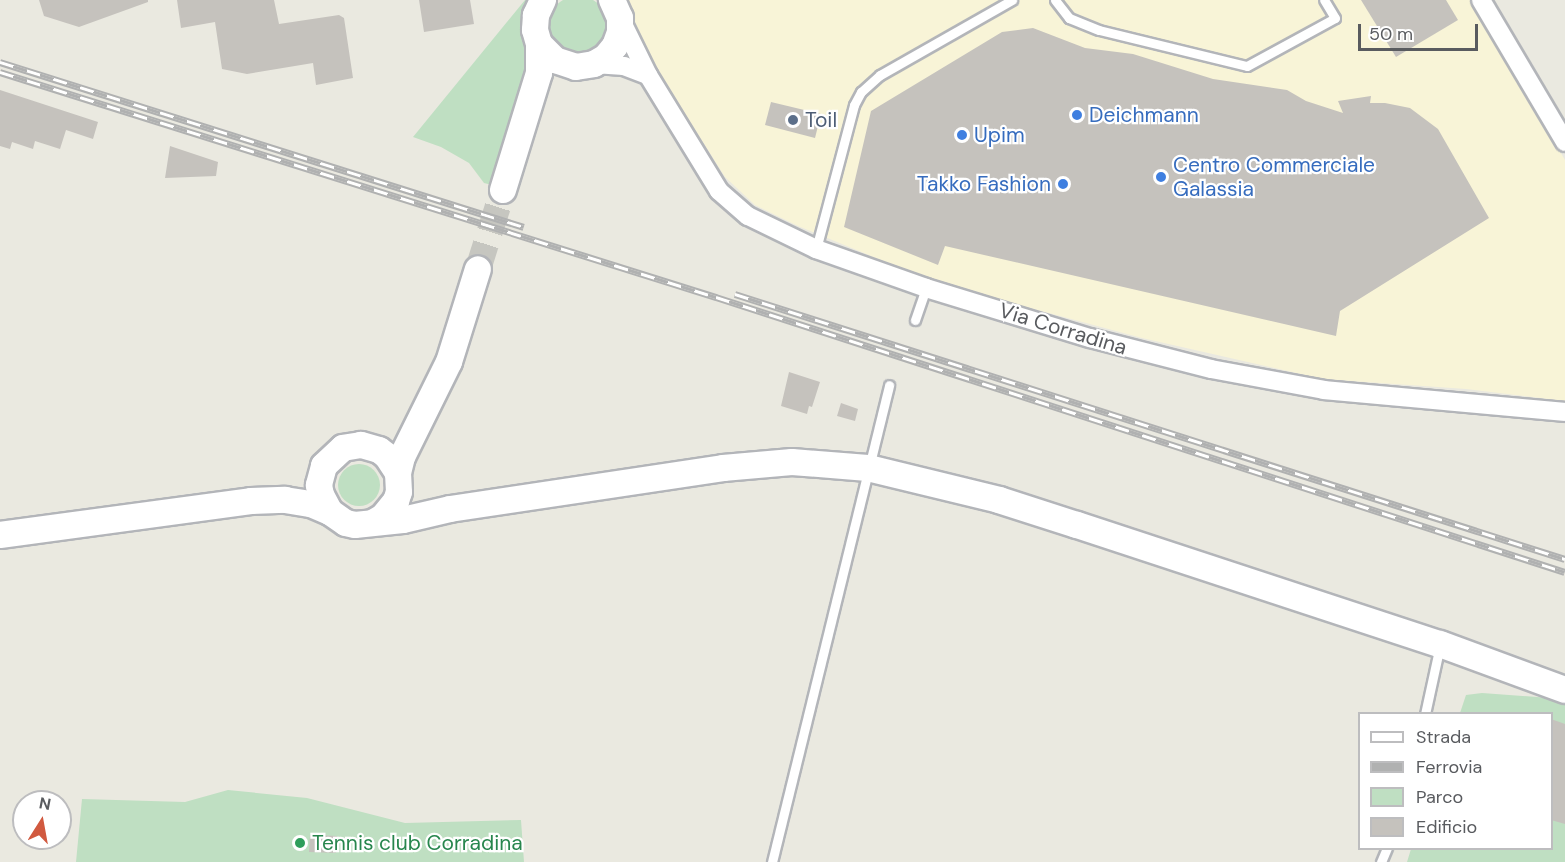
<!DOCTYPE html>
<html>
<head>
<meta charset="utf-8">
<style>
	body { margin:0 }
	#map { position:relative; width:1565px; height:862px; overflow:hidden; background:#eae9e0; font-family:"DM Sans",sans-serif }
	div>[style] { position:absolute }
	.commercial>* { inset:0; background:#f8f4d7 }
	.green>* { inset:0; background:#bfdfc2 }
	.round { border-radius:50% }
	.building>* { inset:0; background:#c5c2bd }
	.secondary-tunnel>* { height:26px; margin-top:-13px; transform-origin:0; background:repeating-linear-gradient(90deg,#c6c6c0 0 26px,transparent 0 39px) }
	.roads { filter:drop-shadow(2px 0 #b3b5b9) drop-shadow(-2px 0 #b3b5b9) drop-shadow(0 2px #b3b5b9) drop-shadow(0 -2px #b3b5b9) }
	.service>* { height:9px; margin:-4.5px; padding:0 4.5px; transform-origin:4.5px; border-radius:4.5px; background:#fff }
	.minor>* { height:18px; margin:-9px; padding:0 9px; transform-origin:9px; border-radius:9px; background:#fff }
	.secondary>* { height:26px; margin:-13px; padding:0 13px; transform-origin:13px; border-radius:13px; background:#fff }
	.rail>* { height:7px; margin-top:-3.5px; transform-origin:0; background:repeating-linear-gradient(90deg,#fff 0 14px,#b0b1b1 0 28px); box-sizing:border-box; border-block:2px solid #b0b1b1 }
	.dots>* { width:16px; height:16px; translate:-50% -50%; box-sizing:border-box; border:3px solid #fff; border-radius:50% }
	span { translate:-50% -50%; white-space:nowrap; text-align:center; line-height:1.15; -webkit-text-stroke:4.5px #fff; paint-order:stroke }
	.shop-label { font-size:21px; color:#366cbe }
	.left { translate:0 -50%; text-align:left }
	.right { translate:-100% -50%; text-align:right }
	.service-label { font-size:21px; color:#4e5e75 }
	.street-label { font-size:21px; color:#595b5f }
	.leisure-label { font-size:21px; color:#27864d }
	.legend { position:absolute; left:1358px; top:712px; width:195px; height:138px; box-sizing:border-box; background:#fff; border:2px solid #bdbdbf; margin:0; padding:8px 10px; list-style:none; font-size:18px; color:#595b5f }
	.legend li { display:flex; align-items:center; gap:12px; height:30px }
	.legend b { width:30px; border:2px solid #bdbdbf }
	.north { position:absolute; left:12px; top:790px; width:60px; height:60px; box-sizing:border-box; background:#fff; border:2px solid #bdbdbf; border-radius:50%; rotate:11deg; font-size:16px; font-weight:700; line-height:24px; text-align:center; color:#595b5f }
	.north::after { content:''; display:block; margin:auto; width:21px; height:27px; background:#d1593f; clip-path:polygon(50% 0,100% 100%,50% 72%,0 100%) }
	.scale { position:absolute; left:1358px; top:24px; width:120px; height:27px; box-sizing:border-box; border:3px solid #595b5f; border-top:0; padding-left:8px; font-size:18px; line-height:21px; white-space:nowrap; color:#595b5f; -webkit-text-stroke:4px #fff; paint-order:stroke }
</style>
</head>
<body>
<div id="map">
	<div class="commercial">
		<div style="clip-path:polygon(626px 0,1470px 0,1565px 160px,1565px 401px,1466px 389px,1323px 379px,1142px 338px,937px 283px,798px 226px,755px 205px,725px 177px,647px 54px,634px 27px)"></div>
	</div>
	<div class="green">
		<div class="round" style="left:548px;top:-4px;width:60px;height:60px"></div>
		<div style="clip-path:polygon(525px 0,530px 0,531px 55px,492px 185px,484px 183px,469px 163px,441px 147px,413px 137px)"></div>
		<div class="round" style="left:338px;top:464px;width:42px;height:42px"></div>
		<div style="clip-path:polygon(1482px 693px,1550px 698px,1565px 704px,1565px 862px,1407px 862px,1411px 849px,1552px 848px,1552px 714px,1460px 713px,1466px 695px)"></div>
		<div style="clip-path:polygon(228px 790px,307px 798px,405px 823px,521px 820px,524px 862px,76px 862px,82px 799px,185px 802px)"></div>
	</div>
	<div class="building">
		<div style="clip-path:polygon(39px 0,148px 0,148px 2px,79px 27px,44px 16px)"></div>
		<div style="clip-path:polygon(177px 0,274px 0,279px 24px,339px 15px,344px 18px,353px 78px,316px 85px,313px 63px,247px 74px,222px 69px,215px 22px,181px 28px)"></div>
		<div style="clip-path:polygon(419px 0,470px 0,474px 24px,424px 32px)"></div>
		<div style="clip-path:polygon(1361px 0,1446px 0,1458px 20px,1396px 57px)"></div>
		<div style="clip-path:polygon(1033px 28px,1085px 48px,1133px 54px,1213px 79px,1287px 90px,1306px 101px,1343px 113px,1338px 101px,1371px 96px,1370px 103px,1385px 103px,1410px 108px,1438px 129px,1489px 218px,1340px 311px,1336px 336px,945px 246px,938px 265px,844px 227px,871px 111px,1002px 32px)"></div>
		<div style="clip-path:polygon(0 90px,98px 122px,93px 139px,66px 130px,60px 149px,35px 141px,33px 149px,12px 142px,10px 149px,0 146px)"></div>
		<div style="clip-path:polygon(771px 102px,821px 114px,815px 138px,765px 125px)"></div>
		<div style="clip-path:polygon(170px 146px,218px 162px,216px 176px,165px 178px)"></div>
		<div style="clip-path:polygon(789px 372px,820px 382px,812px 407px,809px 406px,807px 414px,781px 406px)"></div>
		<div style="clip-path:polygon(841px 403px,858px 409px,855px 421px,837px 416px)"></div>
		<div style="clip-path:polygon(1551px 719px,1565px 724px,1565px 824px,1551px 820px)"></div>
		<div style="clip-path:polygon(310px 835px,337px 836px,336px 853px,309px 852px)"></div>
	</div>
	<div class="secondary-tunnel">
		<div style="left:478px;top:269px;width:83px;rotate:-72.4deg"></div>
	</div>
	<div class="roads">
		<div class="service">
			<div style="left:1055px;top:0;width:23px;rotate:52deg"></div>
			<div style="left:1069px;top:18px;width:32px;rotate:22deg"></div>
			<div style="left:1099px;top:30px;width:152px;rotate:13.7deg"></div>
			<div style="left:1247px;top:66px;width:100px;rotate:-28.6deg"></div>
			<div style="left:1335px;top:18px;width:21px;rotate:-121deg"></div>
			<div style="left:816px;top:249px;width:149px;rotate:-75.2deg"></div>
			<div style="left:854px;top:105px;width:15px;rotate:-62deg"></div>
			<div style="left:861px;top:92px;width:25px;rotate:-42deg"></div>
			<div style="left:880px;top:75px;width:152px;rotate:-29.6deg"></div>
			<div style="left:915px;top:320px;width:34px;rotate:-71deg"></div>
			<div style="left:1425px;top:714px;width:71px;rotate:-77.7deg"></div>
			<div style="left:772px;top:862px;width:491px;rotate:-76.2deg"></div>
			<div style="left:1381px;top:862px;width:15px;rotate:-67deg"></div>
		</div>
		<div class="minor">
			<div style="left:1481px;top:0;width:165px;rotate:59.4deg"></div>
			<div style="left:621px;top:20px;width:61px;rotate:63.9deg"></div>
			<div style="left:648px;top:75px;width:136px;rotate:58.5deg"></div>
			<div style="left:719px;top:191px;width:38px;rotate:41deg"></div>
			<div style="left:748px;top:216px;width:76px;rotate:25.9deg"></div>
			<div style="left:816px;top:249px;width:117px;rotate:19.5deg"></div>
			<div style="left:926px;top:288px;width:171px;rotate:17deg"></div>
			<div style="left:1090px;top:338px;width:125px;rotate:14.4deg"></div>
			<div style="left:1211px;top:369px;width:115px;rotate:10.5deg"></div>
			<div style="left:1324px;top:390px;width:242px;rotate:5.2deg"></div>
			<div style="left:594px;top:64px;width:30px;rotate:4deg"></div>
			<div style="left:624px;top:66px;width:26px;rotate:21deg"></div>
		</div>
		<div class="secondary">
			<div style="left:543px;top:0;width:17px;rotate:115deg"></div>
			<div style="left:536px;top:15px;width:15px;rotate:94deg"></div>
			<div style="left:535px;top:30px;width:15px;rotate:74deg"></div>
			<div style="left:539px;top:44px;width:23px;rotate:45deg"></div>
			<div style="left:555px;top:60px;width:22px;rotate:18deg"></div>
			<div style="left:576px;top:67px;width:18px;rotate:-9deg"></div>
			<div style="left:594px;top:64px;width:14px;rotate:-30deg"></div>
			<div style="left:606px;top:57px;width:14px;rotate:-51deg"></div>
			<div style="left:615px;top:46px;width:15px;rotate:-70deg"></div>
			<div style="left:620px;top:32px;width:14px;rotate:-90deg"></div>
			<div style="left:620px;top:18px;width:20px;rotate:-114deg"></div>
			<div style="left:503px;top:190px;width:122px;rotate:-72.9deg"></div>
			<div style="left:539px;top:73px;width:29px;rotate:-90deg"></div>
			<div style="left:398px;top:473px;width:16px;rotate:-76deg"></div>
			<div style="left:402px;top:457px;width:106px;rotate:-63.7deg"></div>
			<div style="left:449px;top:362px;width:97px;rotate:-72.7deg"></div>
			<div style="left:374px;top:522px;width:10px;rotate:-29deg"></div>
			<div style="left:383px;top:517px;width:21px;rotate:-51deg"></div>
			<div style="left:396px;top:501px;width:9px;rotate:-72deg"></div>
			<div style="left:399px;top:492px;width:19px;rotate:-93deg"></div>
			<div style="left:398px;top:473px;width:20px;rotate:-123deg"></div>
			<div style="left:387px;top:456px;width:10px;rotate:-143deg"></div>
			<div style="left:379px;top:450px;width:19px;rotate:-164deg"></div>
			<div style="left:361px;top:445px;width:18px;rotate:171deg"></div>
			<div style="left:343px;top:448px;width:26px;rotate:137deg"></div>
			<div style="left:324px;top:466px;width:20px;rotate:105deg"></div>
			<div style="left:319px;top:485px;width:10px;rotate:79deg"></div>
			<div style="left:321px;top:495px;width:19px;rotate:62deg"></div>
			<div style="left:330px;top:512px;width:19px;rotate:35deg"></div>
			<div style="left:346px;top:523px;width:9px;rotate:13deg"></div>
			<div style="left:355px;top:525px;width:48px;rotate:-5.9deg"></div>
			<div style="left:403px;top:520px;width:48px;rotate:-13.2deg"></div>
			<div style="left:450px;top:509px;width:276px;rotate:-8.5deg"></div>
			<div style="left:723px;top:468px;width:69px;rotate:-5deg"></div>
			<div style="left:792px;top:462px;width:76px;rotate:4.5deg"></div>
			<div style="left:868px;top:468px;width:135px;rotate:13.7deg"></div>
			<div style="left:999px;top:500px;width:82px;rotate:17.8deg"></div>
			<div style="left:1077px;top:525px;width:382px;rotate:18.2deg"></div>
			<div style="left:1440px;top:644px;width:133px;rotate:20.2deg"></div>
			<div style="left:0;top:535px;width:253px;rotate:-7.7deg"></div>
			<div style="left:251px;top:501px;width:34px;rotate:-2deg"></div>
			<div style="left:285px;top:500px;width:26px;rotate:9deg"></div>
			<div style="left:311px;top:504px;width:21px;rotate:23deg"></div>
		</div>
	</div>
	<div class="rail">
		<div style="left:0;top:62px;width:549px;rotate:17.48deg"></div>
		<div style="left:0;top:72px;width:751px;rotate:17.45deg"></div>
		<div style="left:716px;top:297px;width:892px;rotate:17.95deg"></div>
		<div style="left:735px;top:294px;width:871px;rotate:17.71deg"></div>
	</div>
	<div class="dots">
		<div style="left:1077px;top:115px;background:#3f7fe0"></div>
		<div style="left:793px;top:120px;background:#5c6f8a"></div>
		<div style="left:962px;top:135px;background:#3f7fe0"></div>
		<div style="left:1161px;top:177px;background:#3f7fe0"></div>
		<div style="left:1063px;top:184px;background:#3f7fe0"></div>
		<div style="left:300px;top:843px;background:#2e9e5b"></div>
	</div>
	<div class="shop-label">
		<span class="left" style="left:1089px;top:115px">Deichmann</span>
		<span class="left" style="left:974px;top:135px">Upim</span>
		<span class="left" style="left:1173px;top:177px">Centro Commerciale<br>Galassia</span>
		<span class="right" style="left:1051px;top:184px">Takko Fashion</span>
	</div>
	<div class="service-label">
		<span class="left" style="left:805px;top:120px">Toil</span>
	</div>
	<div class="street-label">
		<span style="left:1063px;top:329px;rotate:17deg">Via Corradina</span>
	</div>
	<div class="leisure-label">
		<span class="left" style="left:312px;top:843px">Tennis club Corradina</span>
	</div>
	<ul class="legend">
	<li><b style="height:8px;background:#fff"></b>Strada</li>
	<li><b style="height:8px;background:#b0b1b1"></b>Ferrovia</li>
	<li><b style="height:16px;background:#bfdfc2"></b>Parco</li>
	<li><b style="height:16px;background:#c5c2bd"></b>Edificio</li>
	</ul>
	<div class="north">N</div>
	<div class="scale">50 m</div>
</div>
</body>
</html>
